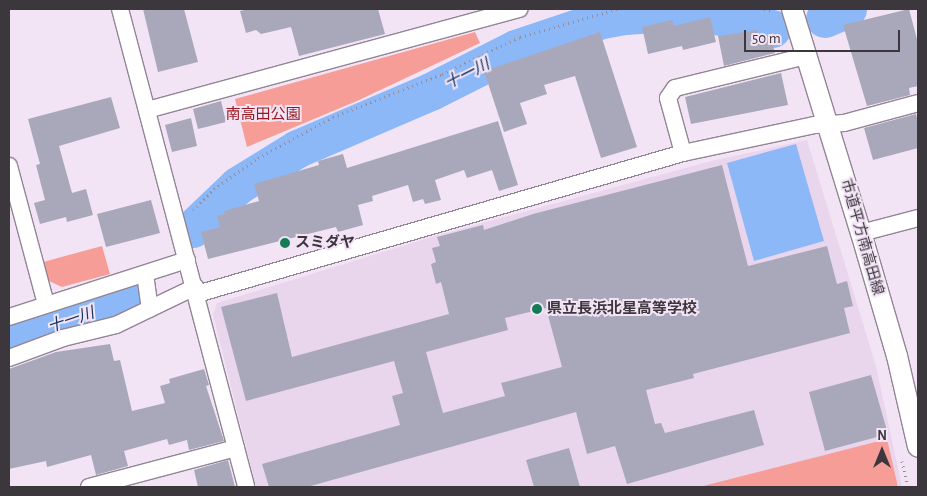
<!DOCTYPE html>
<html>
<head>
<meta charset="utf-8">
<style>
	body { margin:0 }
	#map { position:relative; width:927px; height:496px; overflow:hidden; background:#f2e4f5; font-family:"Alegreya Sans","Noto Sans JP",sans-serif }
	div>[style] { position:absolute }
	.built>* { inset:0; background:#e9d6ed }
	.green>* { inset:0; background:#f79d97 }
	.water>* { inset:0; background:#8cb8f8 }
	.river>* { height:38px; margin:-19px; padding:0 19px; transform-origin:19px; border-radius:19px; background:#8cb8f8 }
	.building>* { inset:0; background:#a9a8bb }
	.path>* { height:3px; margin-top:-1.5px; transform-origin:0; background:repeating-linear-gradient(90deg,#968c98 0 1px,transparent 0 5px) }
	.roads { filter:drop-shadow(1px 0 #928595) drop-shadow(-1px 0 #928595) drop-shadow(0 1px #928595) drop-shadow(0 -1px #928595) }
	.minor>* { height:16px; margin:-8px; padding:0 8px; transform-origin:8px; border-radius:8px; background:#fff }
	.tertiary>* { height:20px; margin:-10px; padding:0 10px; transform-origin:10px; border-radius:10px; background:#fff }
	.dots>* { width:14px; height:14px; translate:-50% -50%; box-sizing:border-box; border:2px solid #f2e4f5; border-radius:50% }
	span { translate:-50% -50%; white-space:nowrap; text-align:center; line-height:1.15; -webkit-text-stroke:4px #f2e4f5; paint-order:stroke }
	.park-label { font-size:15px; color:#971a22 }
	.street-label { font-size:15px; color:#3c363d }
	.poi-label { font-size:15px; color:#3c363d; font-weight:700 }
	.left { translate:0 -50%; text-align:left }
	.water-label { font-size:16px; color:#0f3364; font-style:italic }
	.frame { position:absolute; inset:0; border:10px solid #3c363d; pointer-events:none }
	.north { position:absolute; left:857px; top:426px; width:50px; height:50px; -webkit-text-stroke:4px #f2e4f5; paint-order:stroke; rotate:0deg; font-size:14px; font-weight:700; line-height:20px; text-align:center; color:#3c363d }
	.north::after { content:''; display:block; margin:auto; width:18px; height:22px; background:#3c363d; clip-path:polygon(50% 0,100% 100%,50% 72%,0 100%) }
	.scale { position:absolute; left:744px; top:30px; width:156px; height:22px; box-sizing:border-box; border:2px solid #3c363d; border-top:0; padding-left:6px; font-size:15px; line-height:18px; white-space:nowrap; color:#3c363d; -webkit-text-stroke:4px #f2e4f5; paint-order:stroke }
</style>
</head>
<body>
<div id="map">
	<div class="built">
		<div style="clip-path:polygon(807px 140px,876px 366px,902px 487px,256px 487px,213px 315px,217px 303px,435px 236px,711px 161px)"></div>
	</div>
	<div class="green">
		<div style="clip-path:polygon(475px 32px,480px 43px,357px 101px,247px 147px,235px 99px)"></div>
		<div style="clip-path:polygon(102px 246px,110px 274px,62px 287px,47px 280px,43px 262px)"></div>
		<div style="clip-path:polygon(887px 439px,898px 487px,699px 487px)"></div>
	</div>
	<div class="water">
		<div style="clip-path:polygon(796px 144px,824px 241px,754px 261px,727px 163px)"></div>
	</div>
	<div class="river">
		<div style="left:825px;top:19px;width:25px;rotate:-23deg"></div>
		<div style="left:193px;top:229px;width:62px;rotate:-43.7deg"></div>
		<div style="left:238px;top:186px;width:70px;rotate:-31.7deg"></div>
		<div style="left:298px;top:149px;width:145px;rotate:-23.2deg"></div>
		<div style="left:431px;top:92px;width:95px;rotate:-26.8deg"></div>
		<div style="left:516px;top:49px;width:91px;rotate:-18.6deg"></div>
		<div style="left:602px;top:20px;width:23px;rotate:-10deg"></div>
		<div style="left:625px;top:16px;width:39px;rotate:-4deg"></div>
		<div style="left:664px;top:13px;width:48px;rotate:2.4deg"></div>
		<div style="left:712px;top:15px;width:62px;rotate:13.1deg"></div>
		<div style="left:9px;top:341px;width:130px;rotate:-18.9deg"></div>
	</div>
	<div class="building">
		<div style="clip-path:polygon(143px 9px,184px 9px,198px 62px,158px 72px)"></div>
		<div style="clip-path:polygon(249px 9px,378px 9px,385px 34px,299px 56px,291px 27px,261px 34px,256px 30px,246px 33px,240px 11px)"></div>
		<div style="clip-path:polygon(909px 9px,918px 43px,918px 86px,909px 88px,910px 95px,867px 106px,843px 25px)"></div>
		<div style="clip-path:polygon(710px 17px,716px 42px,683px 50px,682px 46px,648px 54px,642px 27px,672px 20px,674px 26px)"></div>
		<div style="clip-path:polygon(758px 30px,760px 40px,771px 38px,775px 53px,724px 66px,718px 36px)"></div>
		<div style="clip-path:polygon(600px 32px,637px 147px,601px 158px,575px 76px,544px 85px,547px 94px,520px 103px,527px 124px,504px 132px,484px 71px)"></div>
		<div style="clip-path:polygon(781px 73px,788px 105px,691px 124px,685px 97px)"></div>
		<div style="clip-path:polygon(111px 97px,120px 128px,59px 146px,72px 193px,86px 189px,93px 215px,67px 222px,66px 217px,40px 224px,34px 203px,45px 200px,36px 165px,40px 164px,28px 119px)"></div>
		<div style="clip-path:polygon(221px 101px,226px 122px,198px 129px,193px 109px)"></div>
		<div style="clip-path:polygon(916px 114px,918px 123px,918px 148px,873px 160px,864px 128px)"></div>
		<div style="clip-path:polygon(191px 118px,197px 146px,172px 152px,165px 125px)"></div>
		<div style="clip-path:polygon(498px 121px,518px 185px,499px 191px,492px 170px,467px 178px,464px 170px,435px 180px,441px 200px,425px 204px,423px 199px,413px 202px,408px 185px,372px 196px,373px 201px,358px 205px,363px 225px,338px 232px,336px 227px,208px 259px,201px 232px,220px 227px,217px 216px,225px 214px,224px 211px,259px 201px,254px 184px,319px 165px,318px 161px,343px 154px,347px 168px)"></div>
		<div style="clip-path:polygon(evenodd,722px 165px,748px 266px,827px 246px,837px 284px,847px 281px,853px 306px,844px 308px,850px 333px,693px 374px,694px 378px,646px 390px,655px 424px,661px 423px,665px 433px,754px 410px,764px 445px,627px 484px,615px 446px,587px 454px,576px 412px,307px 487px,269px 487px,262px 464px,400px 425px,392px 396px,403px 393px,394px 361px,246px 401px,221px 307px,277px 293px,292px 357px,449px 314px,441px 282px,436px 284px,431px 264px,436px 262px,432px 248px,440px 246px,437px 237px,483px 225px,484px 230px,533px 214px,722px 165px,546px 308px,562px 367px,501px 383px,505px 396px,443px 413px,426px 352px,508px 330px,505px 318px,546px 308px)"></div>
		<div style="clip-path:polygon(151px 200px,160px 233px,106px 247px,97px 214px)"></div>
		<div style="clip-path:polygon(110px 344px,114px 361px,120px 360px,132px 411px,165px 403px,160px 386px,170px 383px,169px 379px,204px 369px,209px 385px,206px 386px,224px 441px,189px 450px,187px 440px,169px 445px,167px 439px,124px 451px,128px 466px,96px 475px,91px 455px,47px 467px,46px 461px,9px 469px,9px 369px,56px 352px)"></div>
		<div style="clip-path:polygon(871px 375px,888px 434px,825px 451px,809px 392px)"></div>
		<div style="clip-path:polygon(569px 448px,580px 487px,534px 487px,526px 460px)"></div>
		<div style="clip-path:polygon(228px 460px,235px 487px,198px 487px,194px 470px)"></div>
	</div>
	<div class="path">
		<div style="left:764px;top:9px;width:9px;rotate:13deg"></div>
		<div style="left:193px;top:210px;width:30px;rotate:-45deg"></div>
		<div style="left:214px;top:189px;width:54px;rotate:-35.2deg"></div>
		<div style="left:258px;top:158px;width:85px;rotate:-28.7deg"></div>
		<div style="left:333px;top:117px;width:117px;rotate:-21.5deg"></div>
		<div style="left:442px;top:74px;width:86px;rotate:-25.4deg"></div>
		<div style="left:520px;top:37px;width:101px;rotate:-16.1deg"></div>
		<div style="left:902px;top:461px;width:27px;rotate:77deg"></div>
	</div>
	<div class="roads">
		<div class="minor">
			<div style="left:120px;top:9px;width:494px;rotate:75.2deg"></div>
			<div style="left:147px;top:110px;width:386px;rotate:-15.2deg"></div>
			<div style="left:683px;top:153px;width:57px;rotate:-105.3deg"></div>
			<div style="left:668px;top:98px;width:12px;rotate:-55deg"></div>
			<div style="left:675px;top:88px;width:135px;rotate:-13.7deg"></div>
			<div style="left:9px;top:166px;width:143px;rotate:75deg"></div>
			<div style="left:861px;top:233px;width:59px;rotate:-14.7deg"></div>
			<div style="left:145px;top:274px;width:35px;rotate:82deg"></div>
			<div style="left:197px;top:294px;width:506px;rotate:-16.18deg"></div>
			<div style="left:683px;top:153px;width:135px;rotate:-12deg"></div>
			<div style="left:815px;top:125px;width:29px;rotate:-4deg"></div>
			<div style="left:844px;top:123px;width:77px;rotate:-15.1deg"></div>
			<div style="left:9px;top:317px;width:187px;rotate:-17.8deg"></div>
			<div style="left:9px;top:358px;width:58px;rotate:-20.3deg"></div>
			<div style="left:63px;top:338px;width:55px;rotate:-13.8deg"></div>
			<div style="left:116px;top:325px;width:88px;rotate:-25.7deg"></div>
			<div style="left:89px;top:487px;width:152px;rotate:-14.9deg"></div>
		</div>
		<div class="tertiary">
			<div style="left:792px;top:9px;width:234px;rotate:72.9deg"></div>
			<div style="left:861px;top:233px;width:128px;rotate:73.7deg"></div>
			<div style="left:897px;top:356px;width:93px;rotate:77deg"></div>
		</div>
	</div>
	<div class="dots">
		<div style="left:285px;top:243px;background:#137c56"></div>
		<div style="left:537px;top:309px;background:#137c56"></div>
	</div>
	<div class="park-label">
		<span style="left:263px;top:115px">南高田公園</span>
	</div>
	<div class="street-label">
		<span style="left:862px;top:237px;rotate:74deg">市道平方南高田線</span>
	</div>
	<div class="poi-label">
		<span class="left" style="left:295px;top:243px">スミダヤ</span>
		<span class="left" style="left:547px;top:309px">県立長浜北星高等学校</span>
	</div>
	<div class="water-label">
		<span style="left:467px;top:74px;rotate:-27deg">十一川</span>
		<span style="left:71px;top:320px;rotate:-19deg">十一川</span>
	</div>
	<div class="frame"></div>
	<div class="north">N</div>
	<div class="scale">50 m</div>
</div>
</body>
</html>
